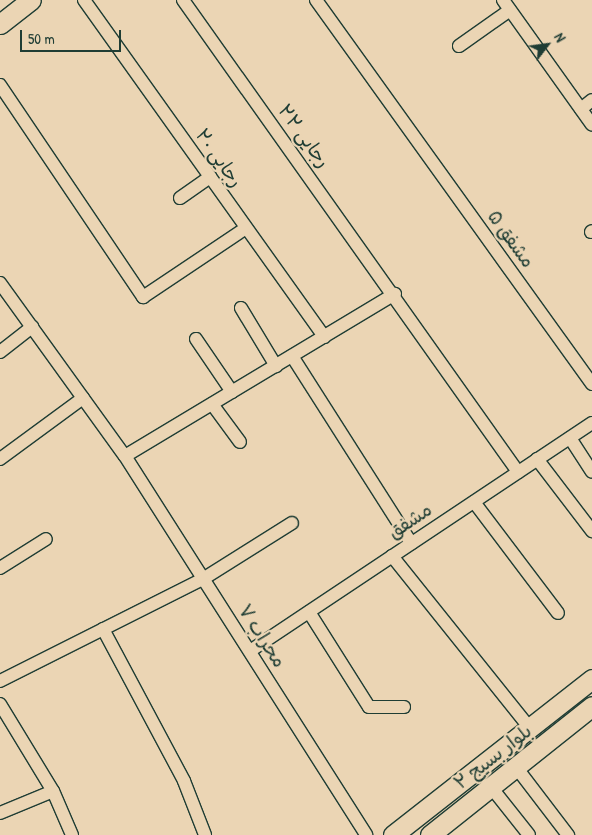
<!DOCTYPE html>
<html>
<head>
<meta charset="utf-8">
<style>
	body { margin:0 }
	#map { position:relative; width:592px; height:835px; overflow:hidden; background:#ebd5b4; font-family:"Patrick Hand","Playpen Sans Arabic",sans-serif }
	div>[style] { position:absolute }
	.roads { filter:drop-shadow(1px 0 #1f3d34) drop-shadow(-1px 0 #1f3d34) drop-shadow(0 1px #1f3d34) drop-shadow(0 -1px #1f3d34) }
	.minor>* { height:12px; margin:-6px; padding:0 6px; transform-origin:6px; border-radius:6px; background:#ebd5b4 }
	.secondary>* { height:19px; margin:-9.5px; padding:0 9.5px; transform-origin:9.5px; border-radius:9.5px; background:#ebd5b4 }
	span { translate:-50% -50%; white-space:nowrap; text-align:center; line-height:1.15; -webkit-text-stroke:4.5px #ebd5b4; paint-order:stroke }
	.street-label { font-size:19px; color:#1f3d34 }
	.north { position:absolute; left:522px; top:20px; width:50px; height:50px; -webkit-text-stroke:4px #ebd5b4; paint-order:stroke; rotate:60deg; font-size:14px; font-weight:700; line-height:20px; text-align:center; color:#1f3d34 }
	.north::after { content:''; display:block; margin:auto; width:18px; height:22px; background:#1f3d34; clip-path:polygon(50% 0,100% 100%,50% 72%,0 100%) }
	.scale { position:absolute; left:20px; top:30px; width:101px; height:22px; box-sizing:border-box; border:2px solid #1f3d34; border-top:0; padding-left:6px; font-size:15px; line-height:18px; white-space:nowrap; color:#1f3d34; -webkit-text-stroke:4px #ebd5b4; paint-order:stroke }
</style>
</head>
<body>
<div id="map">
	<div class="roads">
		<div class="minor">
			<div style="left:84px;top:0;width:414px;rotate:54.5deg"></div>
			<div style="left:183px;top:0;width:579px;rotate:54.63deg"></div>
			<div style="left:316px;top:0;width:473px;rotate:54.3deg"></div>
			<div style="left:503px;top:0;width:153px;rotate:54.5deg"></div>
			<div style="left:459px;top:46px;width:62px;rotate:-35.2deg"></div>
			<div style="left:0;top:85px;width:256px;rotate:56deg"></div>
			<div style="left:143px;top:297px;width:124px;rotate:-33.8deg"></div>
			<div style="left:581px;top:109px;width:14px;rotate:-39deg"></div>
			<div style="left:180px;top:198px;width:37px;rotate:-35deg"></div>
			<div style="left:591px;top:232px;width:1px;rotate:-45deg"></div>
			<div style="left:0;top:283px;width:213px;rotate:54.2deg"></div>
			<div style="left:125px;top:456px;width:449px;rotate:57.5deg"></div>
			<div style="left:241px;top:308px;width:68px;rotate:58.9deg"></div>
			<div style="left:196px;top:339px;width:64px;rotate:55.8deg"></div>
			<div style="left:0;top:352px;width:41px;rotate:-38deg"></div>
			<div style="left:292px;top:356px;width:222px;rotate:57.5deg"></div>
			<div style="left:212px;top:404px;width:47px;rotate:53.6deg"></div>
			<div style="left:570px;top:438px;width:40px;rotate:57.1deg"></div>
			<div style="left:125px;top:456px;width:315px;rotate:-31deg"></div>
			<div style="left:0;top:459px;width:103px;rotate:-36.3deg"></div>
			<div style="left:537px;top:459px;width:91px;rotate:52.6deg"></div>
			<div style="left:474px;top:502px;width:139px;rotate:52.9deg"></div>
			<div style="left:392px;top:556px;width:221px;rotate:51.3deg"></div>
			<div style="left:0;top:568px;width:54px;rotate:-32.2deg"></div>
			<div style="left:309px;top:612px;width:112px;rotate:57.7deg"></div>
			<div style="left:369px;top:707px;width:35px"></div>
			<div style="left:103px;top:629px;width:172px;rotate:61.9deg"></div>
			<div style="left:184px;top:781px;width:58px;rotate:68.7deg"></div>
			<div style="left:250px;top:651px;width:411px;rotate:-33.7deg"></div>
			<div style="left:0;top:681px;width:227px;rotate:-26.7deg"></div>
			<div style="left:203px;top:579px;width:105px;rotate:-32.2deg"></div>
			<div style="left:0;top:704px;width:102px;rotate:58.7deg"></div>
			<div style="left:53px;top:791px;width:48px;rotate:66.6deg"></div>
			<div style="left:516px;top:767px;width:86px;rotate:52.6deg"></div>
			<div style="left:491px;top:787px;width:61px;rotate:51.6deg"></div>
			<div style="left:0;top:813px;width:57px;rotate:-22.5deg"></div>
		</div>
		<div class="secondary">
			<div style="left:0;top:24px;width:39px;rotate:-38deg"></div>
			<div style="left:393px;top:835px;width:253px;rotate:-38.1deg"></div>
			<div style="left:430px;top:835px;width:207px;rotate:-38.5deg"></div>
		</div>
	</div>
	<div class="street-label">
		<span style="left:304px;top:136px;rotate:54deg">رجایی ۲۲</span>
		<span style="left:219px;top:158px;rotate:55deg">رجایی ۲۰</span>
		<span style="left:511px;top:239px;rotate:54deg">مشفق ۵</span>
		<span style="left:410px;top:521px;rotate:-34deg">مشفق</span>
		<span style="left:262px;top:636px;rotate:57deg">محراب ۷</span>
		<span style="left:493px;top:757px;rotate:-38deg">بلوار بسیج ۲</span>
	</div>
	<div class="north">N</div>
	<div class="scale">50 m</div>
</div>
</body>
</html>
